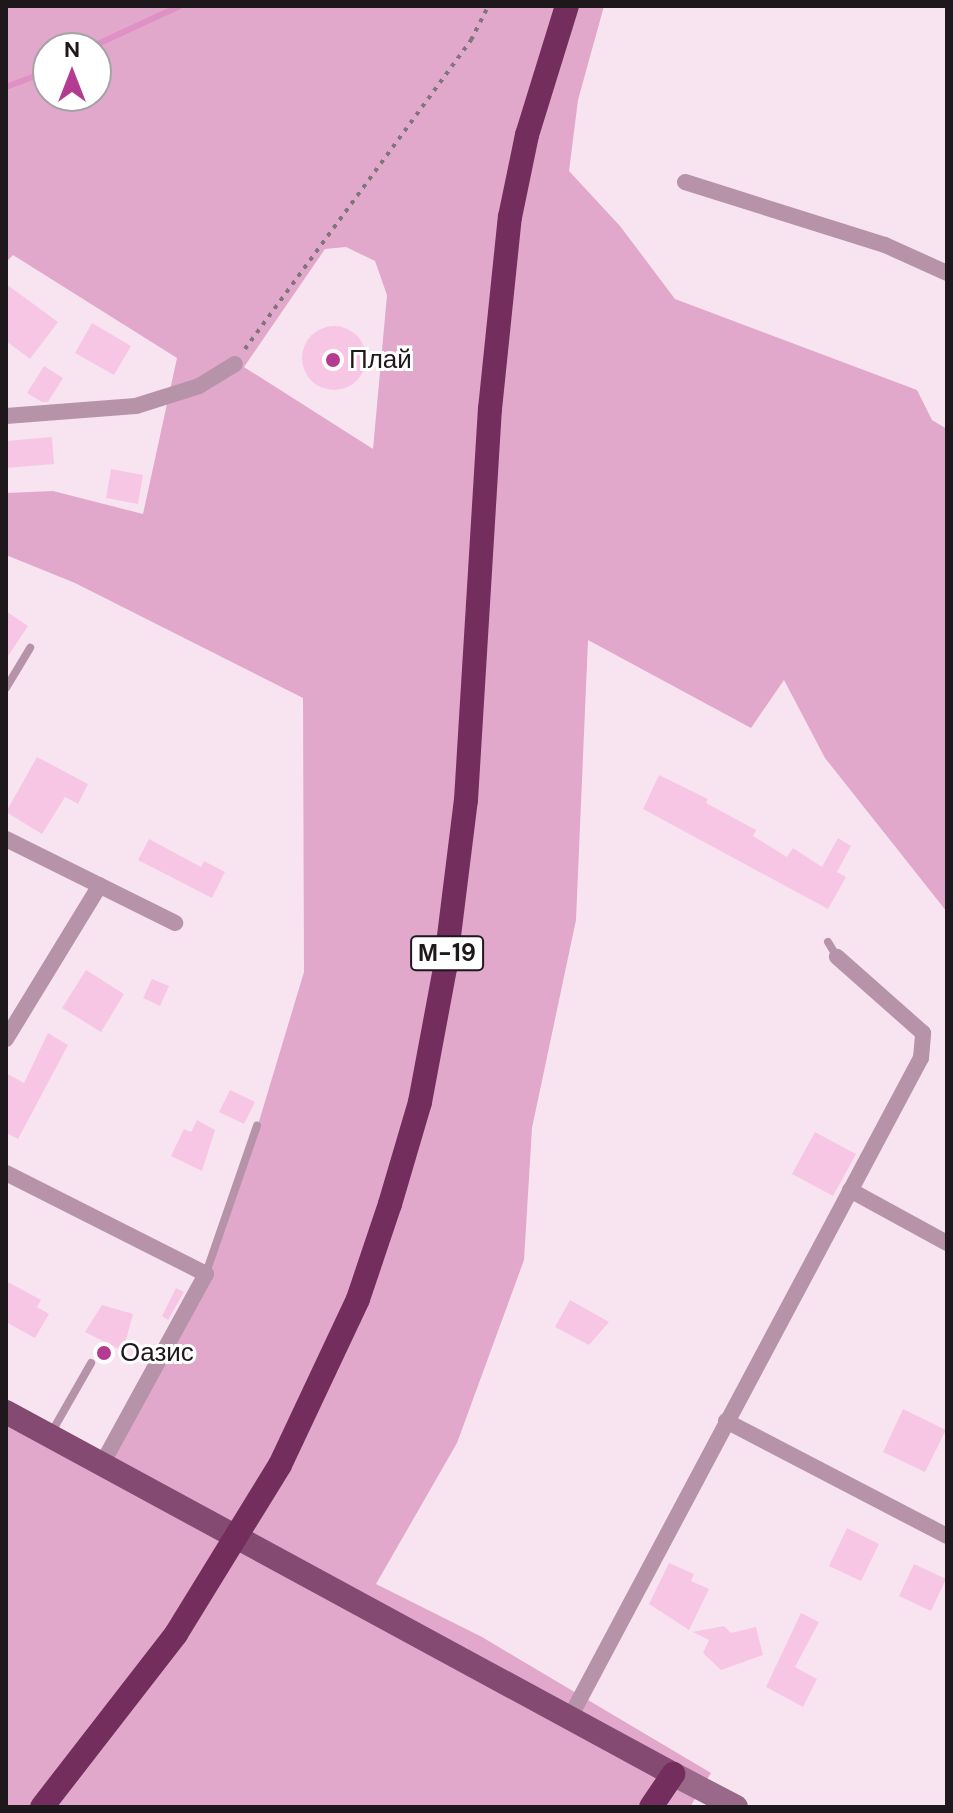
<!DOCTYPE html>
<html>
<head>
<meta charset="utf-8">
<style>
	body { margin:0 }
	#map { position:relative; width:953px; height:1813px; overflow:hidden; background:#f8e4f0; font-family:"DM Sans",sans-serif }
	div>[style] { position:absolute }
	.green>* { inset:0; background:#e1a8cc }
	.stream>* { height:6px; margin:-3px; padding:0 3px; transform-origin:3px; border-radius:3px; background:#df91c5 }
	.building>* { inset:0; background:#f7c6e5 }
	.round { border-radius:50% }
	.path>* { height:4px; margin-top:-2px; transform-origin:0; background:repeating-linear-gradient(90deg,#81747c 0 4px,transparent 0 10px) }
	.lane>* { height:8px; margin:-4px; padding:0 4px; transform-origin:4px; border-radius:4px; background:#b693a9 }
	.street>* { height:16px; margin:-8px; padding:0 8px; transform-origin:8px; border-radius:8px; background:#b693a9 }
	.secondary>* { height:24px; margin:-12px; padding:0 12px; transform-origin:12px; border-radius:12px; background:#9a6989 }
	.primary>* { height:24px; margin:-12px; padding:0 12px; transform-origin:12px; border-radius:12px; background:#854a72 }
	.highway>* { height:24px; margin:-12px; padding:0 12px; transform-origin:12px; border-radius:12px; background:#732e5e }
	.dots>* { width:22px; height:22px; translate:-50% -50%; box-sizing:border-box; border:4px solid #fff; border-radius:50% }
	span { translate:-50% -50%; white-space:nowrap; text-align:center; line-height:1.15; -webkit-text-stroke:6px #fff; paint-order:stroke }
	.shield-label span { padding:2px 6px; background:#fff; border:2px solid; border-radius:6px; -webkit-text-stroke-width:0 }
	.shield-label { font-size:24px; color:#1e171b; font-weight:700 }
	.poi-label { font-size:26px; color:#1e171b }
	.left { translate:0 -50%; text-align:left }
	.frame { position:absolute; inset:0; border:8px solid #1e171b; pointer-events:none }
	.north { position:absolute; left:32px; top:32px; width:80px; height:80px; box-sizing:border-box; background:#fff; border:2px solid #a5a2a4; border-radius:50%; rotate:0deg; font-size:22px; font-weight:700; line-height:32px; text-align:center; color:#1e171b }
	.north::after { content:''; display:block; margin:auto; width:28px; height:36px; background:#b33c92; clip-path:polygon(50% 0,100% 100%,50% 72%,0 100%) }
</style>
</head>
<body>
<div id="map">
	<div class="green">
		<div style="clip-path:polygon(evenodd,6px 6px,604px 6px,578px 100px,569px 171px,620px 226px,675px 299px,917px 390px,932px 420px,947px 429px,947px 912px,825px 758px,784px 680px,751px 728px,588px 640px,576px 920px,532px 1128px,524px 1260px,457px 1443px,376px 1584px,482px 1637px,711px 1773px,690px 1807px,6px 1807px,6px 1407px,109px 1459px,192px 1301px,254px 1138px,304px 972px,303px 698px,75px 583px,6px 555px,6px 493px,53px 491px,143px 514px,177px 358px,13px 255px,6px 262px,6px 6px,48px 48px,96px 48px,96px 96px,48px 96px,48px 48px,6px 6px,346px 247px,375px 261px,387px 295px,373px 449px,244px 367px,325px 249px,346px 247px)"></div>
	</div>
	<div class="stream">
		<div style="left:89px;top:48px;width:100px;rotate:-24.8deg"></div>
		<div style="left:6px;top:87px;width:45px;rotate:-20.9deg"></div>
	</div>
	<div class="building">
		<div style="clip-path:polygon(6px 284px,58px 322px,30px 359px,6px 341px)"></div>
		<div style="clip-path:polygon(92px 323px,131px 346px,114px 375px,75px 353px)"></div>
		<div class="round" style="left:302px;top:326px;width:64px;height:64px"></div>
		<div style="clip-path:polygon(44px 366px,63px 378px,48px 402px,42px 402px,27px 393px)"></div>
		<div style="clip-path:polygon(52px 437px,54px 464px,6px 468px,6px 441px)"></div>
		<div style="clip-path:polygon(111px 469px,143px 475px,138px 504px,106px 498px)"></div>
		<div style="clip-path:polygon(6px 611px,28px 626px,6px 659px)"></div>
		<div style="clip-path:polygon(37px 757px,88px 784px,78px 804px,65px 797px,42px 834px,6px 812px)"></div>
		<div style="clip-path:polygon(659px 775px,708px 799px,706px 803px,756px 830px,753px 836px,787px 857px,793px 848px,822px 867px,838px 838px,851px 846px,837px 872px,846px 877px,828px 909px,643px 809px)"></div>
		<div style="clip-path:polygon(149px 839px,201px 867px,204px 861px,225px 872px,212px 898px,138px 860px)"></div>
		<div style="clip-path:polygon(86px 970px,124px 994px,101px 1032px,62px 1008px)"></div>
		<div style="clip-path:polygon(152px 979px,169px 986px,160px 1006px,143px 998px)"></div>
		<div style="clip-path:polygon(48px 1033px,68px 1045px,18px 1139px,6px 1133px,6px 1073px,24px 1083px)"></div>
		<div style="clip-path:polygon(230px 1090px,255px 1102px,244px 1124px,219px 1112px)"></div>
		<div style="clip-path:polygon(197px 1120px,215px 1130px,202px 1171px,171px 1156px,184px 1129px,191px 1132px)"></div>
		<div style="clip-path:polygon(815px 1132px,856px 1154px,833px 1196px,792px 1174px)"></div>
		<div style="clip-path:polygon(6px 1281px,41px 1300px,37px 1307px,49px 1314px,35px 1338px,6px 1322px)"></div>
		<div style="clip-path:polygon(176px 1288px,184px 1292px,168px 1320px,162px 1316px)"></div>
		<div style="clip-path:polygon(570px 1300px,609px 1322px,589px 1345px,555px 1327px)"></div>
		<div style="clip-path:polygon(102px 1305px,133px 1314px,123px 1351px,85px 1332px)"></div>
		<div style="clip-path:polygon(903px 1409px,946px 1430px,925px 1472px,883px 1452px)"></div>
		<div style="clip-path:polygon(847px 1528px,879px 1544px,861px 1581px,829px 1566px)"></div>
		<div style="clip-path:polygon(669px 1563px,694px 1574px,691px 1581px,709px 1589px,689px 1630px,649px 1604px)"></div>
		<div style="clip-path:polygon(914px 1564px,946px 1579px,931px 1611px,899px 1596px)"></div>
		<div style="clip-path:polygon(801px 1613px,819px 1622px,795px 1667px,817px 1679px,803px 1707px,766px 1687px)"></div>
		<div style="clip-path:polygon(724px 1626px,731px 1633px,756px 1627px,763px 1655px,721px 1670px,703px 1653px,709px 1640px,693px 1632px)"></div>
	</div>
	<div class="path">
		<div style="left:245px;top:349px;width:383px;rotate:-53.8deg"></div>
		<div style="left:471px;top:40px;width:38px;rotate:-63deg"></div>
	</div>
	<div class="lane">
		<div style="left:6px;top:688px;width:47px;rotate:-59deg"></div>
		<div style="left:828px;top:942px;width:17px;rotate:59deg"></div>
		<div style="left:206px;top:1273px;width:156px;rotate:-70.9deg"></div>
		<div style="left:50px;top:1435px;width:83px;rotate:-60.3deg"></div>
	</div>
	<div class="street">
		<div style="left:685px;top:182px;width:210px;rotate:17.5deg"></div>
		<div style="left:885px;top:245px;width:68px;rotate:24.3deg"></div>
		<div style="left:6px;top:416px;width:130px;rotate:-4.4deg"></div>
		<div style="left:136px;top:406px;width:66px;rotate:-17.6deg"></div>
		<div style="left:199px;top:386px;width:42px;rotate:-31.4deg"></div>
		<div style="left:6px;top:839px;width:189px;rotate:26.4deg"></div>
		<div style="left:6px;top:1039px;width:180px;rotate:-58.6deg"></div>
		<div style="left:6px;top:1173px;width:224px;rotate:26.8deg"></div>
		<div style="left:206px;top:1274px;width:217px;rotate:118.7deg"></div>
		<div style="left:850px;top:1190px;width:111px;rotate:28.7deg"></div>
		<div style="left:726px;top:1421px;width:249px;rotate:27.5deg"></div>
		<div style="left:568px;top:1721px;width:751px;rotate:-61.97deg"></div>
		<div style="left:921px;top:1058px;width:25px;rotate:-85deg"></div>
		<div style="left:923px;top:1033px;width:115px;rotate:-138.5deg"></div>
	</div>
	<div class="secondary">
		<div style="left:673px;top:1774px;width:71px;rotate:27.6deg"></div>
	</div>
	<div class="primary">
		<div style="left:6px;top:1412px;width:759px;rotate:28.49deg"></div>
	</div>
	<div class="highway">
		<div style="left:42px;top:1807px;width:219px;rotate:-52.2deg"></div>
		<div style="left:176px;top:1634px;width:198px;rotate:-58.4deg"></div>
		<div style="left:280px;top:1465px;width:183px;rotate:-64.8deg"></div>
		<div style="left:358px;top:1299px;width:100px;rotate:-71.4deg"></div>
		<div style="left:390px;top:1204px;width:106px;rotate:-73.6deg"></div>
		<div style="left:420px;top:1102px;width:136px;rotate:-79.4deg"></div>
		<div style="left:445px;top:968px;width:169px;rotate:-82.9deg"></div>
		<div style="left:466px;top:800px;width:392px;rotate:-86.5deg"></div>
		<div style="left:490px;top:409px;width:193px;rotate:-84.1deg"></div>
		<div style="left:510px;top:217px;width:84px;rotate:-78.3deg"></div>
		<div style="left:527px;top:135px;width:135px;rotate:-72.8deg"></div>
		<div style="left:651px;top:1807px;width:40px;rotate:-56deg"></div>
	</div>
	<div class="dots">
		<div style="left:333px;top:360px;background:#b33c92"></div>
		<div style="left:104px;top:1353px;background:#b33c92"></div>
	</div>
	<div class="shield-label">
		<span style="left:447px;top:953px">М-19</span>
	</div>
	<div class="poi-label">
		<span class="left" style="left:349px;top:360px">Плай</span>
		<span class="left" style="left:120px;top:1353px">Оазис</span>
	</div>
	<div class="frame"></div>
	<div class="north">N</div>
</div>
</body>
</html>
